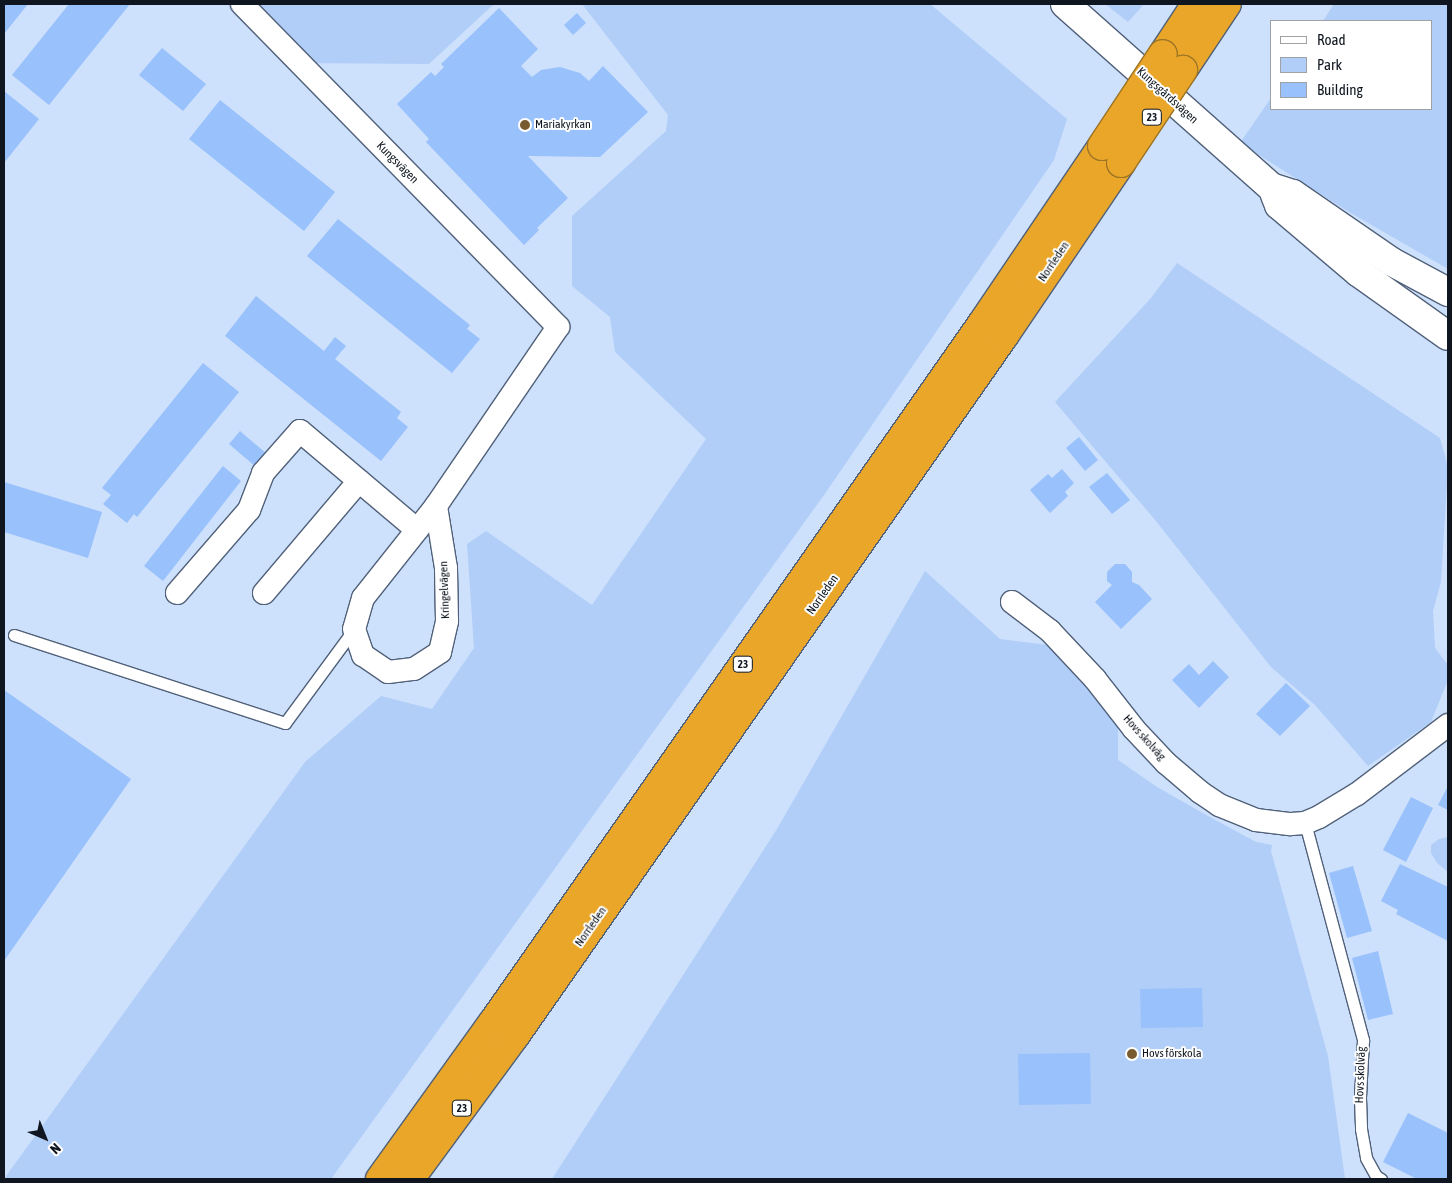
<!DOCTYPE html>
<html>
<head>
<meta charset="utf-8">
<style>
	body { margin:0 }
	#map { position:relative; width:1452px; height:1183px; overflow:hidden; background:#cde0fc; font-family:"Asap Condensed",sans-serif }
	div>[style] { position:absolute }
	.green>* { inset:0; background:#b1cef8 }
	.building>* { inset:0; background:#99c1fb }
	.roads { filter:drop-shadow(1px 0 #516179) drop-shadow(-1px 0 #516179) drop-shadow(0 1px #516179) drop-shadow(0 -1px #516179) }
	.lane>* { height:11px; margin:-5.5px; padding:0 5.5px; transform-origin:5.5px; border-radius:5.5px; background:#fff }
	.street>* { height:22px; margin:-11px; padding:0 11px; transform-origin:11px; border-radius:11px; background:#fff }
	.secondary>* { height:28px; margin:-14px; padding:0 14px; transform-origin:14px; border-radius:14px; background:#fff }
	.highway>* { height:28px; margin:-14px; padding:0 14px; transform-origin:14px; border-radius:14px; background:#e9a629 }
	.bridges { filter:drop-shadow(1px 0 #9d7426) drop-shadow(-1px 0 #9d7426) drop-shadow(0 1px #9d7426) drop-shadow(0 -1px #9d7426) }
	.highway-bridge>* { height:28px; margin:-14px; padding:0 14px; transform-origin:14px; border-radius:14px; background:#e9a629 }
	.dots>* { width:14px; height:14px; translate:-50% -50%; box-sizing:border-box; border:2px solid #fff; border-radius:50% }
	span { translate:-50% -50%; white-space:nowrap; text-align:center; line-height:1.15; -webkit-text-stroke:4px #fff; paint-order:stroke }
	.shield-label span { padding:1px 4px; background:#fff; border:1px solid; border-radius:4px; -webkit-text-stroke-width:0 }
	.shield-label { font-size:11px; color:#0f161f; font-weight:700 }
	.street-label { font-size:12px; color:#0f161f }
	.poi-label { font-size:12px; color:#0f161f }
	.left { translate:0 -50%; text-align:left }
	.frame { position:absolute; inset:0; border:5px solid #0f161f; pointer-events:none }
	.legend { position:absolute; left:1270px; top:20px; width:162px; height:90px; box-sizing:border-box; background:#fff; border:1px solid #9fa2a5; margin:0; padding:6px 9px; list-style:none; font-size:15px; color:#0f161f }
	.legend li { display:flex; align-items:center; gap:10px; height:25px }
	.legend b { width:25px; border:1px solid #9fa2a5 }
	.north { position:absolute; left:20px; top:1113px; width:50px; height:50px; -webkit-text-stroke:4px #fff; paint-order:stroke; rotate:136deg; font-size:14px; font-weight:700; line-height:20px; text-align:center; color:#0f161f }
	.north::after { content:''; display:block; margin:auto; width:18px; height:22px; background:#0f161f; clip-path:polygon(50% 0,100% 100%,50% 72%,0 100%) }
</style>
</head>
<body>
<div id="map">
	<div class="green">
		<div style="clip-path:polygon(242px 4px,494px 4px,429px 64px,299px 63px)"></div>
		<div style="clip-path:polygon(582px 4px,930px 4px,1067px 119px,1054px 160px,824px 495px,331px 1179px,4px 1179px,305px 762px,381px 696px,432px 709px,474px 648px,467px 544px,486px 531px,592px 605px,706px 439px,615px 352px,610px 317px,572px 286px,572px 216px,666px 131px,668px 115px)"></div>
		<div style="clip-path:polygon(1105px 4px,1144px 4px,1128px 22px)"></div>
		<div style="clip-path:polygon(1334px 4px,1448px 4px,1448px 269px,1349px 212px,1240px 143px,1271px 98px,1271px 109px,1431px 109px,1431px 21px,1323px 21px)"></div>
		<div style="clip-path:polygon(1177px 263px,1440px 438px,1448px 467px,1441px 582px,1433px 611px,1435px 648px,1448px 665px,1448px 680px,1431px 722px,1368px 766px,1315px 705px,1271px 667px,1156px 521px,1055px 402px,1151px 298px)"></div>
		<div style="clip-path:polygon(925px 571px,1000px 639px,1048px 645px,1091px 685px,1118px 725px,1118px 760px,1157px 787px,1208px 816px,1256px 842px,1272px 845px,1271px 851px,1328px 1056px,1345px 1179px,552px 1179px,777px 829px)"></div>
		<div style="clip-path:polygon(1448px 837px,1448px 872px,1437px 863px,1431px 853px,1431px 845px,1439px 839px)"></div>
	</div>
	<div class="building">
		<div style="clip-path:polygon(4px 4px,28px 4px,4px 34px)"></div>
		<div style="clip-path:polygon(69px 4px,130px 4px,49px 105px,12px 75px)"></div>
		<div style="clip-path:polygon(499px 8px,538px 49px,521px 66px,532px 77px,541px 70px,560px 67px,580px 73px,589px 81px,603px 66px,648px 112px,600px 157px,528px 156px,568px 198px,537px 228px,539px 230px,524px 245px,426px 142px,429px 139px,397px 104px,431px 72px,435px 76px,444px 67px,441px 64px)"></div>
		<div style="clip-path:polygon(577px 13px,586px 23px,573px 35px,564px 25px)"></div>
		<div style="clip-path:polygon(162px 48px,206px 84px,183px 111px,139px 75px)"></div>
		<div style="clip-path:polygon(4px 91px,39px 119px,4px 163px)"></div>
		<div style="clip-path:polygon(220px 100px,335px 192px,304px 231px,189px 139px)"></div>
		<div style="clip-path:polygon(338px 219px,470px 325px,467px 329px,480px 339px,452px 373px,307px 256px)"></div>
		<div style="clip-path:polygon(256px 296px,324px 351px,335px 337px,346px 346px,335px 359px,401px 412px,397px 418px,408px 427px,381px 461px,225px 336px)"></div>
		<div style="clip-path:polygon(203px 363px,239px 392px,137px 517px,134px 514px,127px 523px,103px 504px,111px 495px,102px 488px)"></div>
		<div style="clip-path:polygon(240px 431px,267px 454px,256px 467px,229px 444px)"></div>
		<div style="clip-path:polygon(1079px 437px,1098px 460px,1085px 471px,1066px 448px)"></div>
		<div style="clip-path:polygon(223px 466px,241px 481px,163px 581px,144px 566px)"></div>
		<div style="clip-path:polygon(1062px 469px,1074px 483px,1065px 492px,1068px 496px,1050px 513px,1030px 490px,1048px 474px,1052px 478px)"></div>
		<div style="clip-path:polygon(1107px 473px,1130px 500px,1112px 514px,1089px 487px)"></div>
		<div style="clip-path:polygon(4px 482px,102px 512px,88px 558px,4px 532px)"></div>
		<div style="clip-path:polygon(1115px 564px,1125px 564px,1132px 572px,1132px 582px,1139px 585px,1152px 599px,1121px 629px,1095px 602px,1112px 585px,1107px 581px,1107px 572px)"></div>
		<div style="clip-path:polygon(1213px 661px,1229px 677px,1199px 708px,1172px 680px,1189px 664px,1199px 675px)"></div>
		<div style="clip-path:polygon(1286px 683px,1310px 706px,1280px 736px,1256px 714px)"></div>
		<div style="clip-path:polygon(4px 690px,131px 779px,4px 961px)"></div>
		<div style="clip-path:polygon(1448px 786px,1448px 810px,1438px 805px)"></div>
		<div style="clip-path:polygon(1411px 797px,1433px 808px,1406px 862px,1383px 850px)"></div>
		<div style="clip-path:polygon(1400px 864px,1448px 887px,1448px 941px,1396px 914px,1398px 910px,1381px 901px)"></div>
		<div style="clip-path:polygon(1353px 866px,1372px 931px,1347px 938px,1329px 873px)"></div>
		<div style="clip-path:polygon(1378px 951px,1393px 1014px,1368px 1020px,1352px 958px)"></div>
		<div style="clip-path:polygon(1202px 988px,1203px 1027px,1141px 1028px,1140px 989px)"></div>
		<div style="clip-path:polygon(1090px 1053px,1091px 1104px,1019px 1105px,1018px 1054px)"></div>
		<div style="clip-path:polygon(1408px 1113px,1448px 1133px,1448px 1179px,1417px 1179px,1383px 1162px)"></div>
	</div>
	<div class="roads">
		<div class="lane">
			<div style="left:14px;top:635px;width:285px;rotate:18deg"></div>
			<div style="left:285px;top:723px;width:117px;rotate:-53.7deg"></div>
			<div style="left:1305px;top:823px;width:225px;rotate:75deg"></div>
			<div style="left:1363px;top:1040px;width:58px;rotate:93deg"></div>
			<div style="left:1360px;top:1098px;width:31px;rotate:88deg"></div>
			<div style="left:1361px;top:1129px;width:29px;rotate:80deg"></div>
			<div style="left:1366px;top:1158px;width:21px;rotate:61deg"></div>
			<div style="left:1376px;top:1176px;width:6px;rotate:31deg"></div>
		</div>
		<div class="street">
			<div style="left:242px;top:4px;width:452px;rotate:45.6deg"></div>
			<div style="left:558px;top:327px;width:217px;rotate:124.3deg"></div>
			<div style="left:436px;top:506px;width:117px;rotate:128.4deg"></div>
			<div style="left:363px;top:598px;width:32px;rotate:106deg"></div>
			<div style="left:354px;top:629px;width:28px;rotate:71deg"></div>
			<div style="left:363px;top:655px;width:30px;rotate:34deg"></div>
			<div style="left:388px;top:672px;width:26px;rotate:-7deg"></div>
			<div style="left:414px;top:669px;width:31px;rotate:-33deg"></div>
			<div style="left:440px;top:652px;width:32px;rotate:-77deg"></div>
			<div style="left:447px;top:621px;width:53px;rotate:-91.1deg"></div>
			<div style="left:446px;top:568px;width:63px;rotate:-99.2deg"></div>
			<div style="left:177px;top:593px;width:110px;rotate:-49.1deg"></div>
			<div style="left:249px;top:510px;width:40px;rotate:-69deg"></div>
			<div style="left:263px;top:473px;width:56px;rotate:-48.6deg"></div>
			<div style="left:300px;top:431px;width:153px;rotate:40.2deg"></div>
			<div style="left:264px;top:593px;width:147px;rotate:-49.7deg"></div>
			<div style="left:1012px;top:602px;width:48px;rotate:37.3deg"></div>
			<div style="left:1050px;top:631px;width:66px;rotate:46.8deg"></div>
			<div style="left:1095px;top:679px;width:63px;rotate:52deg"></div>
			<div style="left:1134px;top:729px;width:47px;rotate:46.7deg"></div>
			<div style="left:1166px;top:763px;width:45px;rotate:40.5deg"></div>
			<div style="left:1200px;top:792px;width:23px;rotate:34deg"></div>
			<div style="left:1219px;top:805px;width:40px;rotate:22deg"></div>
			<div style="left:1256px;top:820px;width:35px;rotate:7deg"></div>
			<div style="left:1291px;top:824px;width:14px;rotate:-4deg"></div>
			<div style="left:1305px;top:823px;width:15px;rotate:-23deg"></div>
			<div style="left:1319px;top:817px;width:44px;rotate:-31.2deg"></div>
			<div style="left:1357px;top:794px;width:114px;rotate:-37.2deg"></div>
		</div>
		<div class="secondary">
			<div style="left:1065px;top:4px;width:276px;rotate:41.6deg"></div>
			<div style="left:1271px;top:187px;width:23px;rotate:18deg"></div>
			<div style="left:1293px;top:194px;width:120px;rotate:34.5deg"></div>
			<div style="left:1392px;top:262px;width:64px;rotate:28.2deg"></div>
			<div style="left:1275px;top:195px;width:11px;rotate:68deg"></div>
			<div style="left:1279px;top:205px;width:104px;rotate:40.3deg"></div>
			<div style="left:1358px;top:272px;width:110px;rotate:35.4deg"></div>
		</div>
		<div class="highway">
			<div style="left:1163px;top:54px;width:60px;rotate:-56.6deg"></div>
			<div style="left:1183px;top:70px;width:79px;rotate:-56.3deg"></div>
			<div style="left:380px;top:1179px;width:193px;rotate:-54.3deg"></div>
			<div style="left:493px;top:1022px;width:854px;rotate:-55.01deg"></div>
			<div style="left:983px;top:322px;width:212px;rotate:-55.9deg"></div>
			<div style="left:410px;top:1179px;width:177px;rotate:-53.7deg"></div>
			<div style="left:515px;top:1036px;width:854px;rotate:-55.06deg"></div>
			<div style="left:1004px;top:336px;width:209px;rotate:-55.9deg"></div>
		</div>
	</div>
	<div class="bridges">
		<div class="highway-bridge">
			<div style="left:1102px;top:146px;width:110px;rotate:-56.5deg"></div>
			<div style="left:1121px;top:163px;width:112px;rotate:-56.3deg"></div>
		</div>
	</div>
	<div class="dots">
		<div style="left:525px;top:125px;background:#785c2f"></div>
		<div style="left:1132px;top:1054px;background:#785c2f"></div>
	</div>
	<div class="shield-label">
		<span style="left:1152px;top:117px">23</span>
		<span style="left:743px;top:664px">23</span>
		<span style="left:462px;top:1108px">23</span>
	</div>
	<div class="street-label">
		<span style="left:1167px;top:96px;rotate:42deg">Kungsgårdsvägen</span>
		<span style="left:397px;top:163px;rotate:45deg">Kungsvägen</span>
		<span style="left:1054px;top:262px;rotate:-56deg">Norrleden</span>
		<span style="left:445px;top:590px;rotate:-92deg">Kringelvägen</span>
		<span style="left:823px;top:595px;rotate:-55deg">Norrleden</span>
		<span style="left:1144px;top:738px;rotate:48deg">Hovs skolväg</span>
		<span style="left:591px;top:927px;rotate:-55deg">Norrleden</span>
		<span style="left:1361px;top:1075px;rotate:-88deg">Hovs skolväg</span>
	</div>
	<div class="poi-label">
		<span class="left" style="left:535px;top:125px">Mariakyrkan</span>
		<span class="left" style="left:1142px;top:1054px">Hovs förskola</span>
	</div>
	<div class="frame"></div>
	<ul class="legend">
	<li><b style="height:6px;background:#fff"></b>Road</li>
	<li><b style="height:14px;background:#b1cef8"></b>Park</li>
	<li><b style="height:14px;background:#99c1fb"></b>Building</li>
	</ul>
	<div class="north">N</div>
</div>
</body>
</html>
